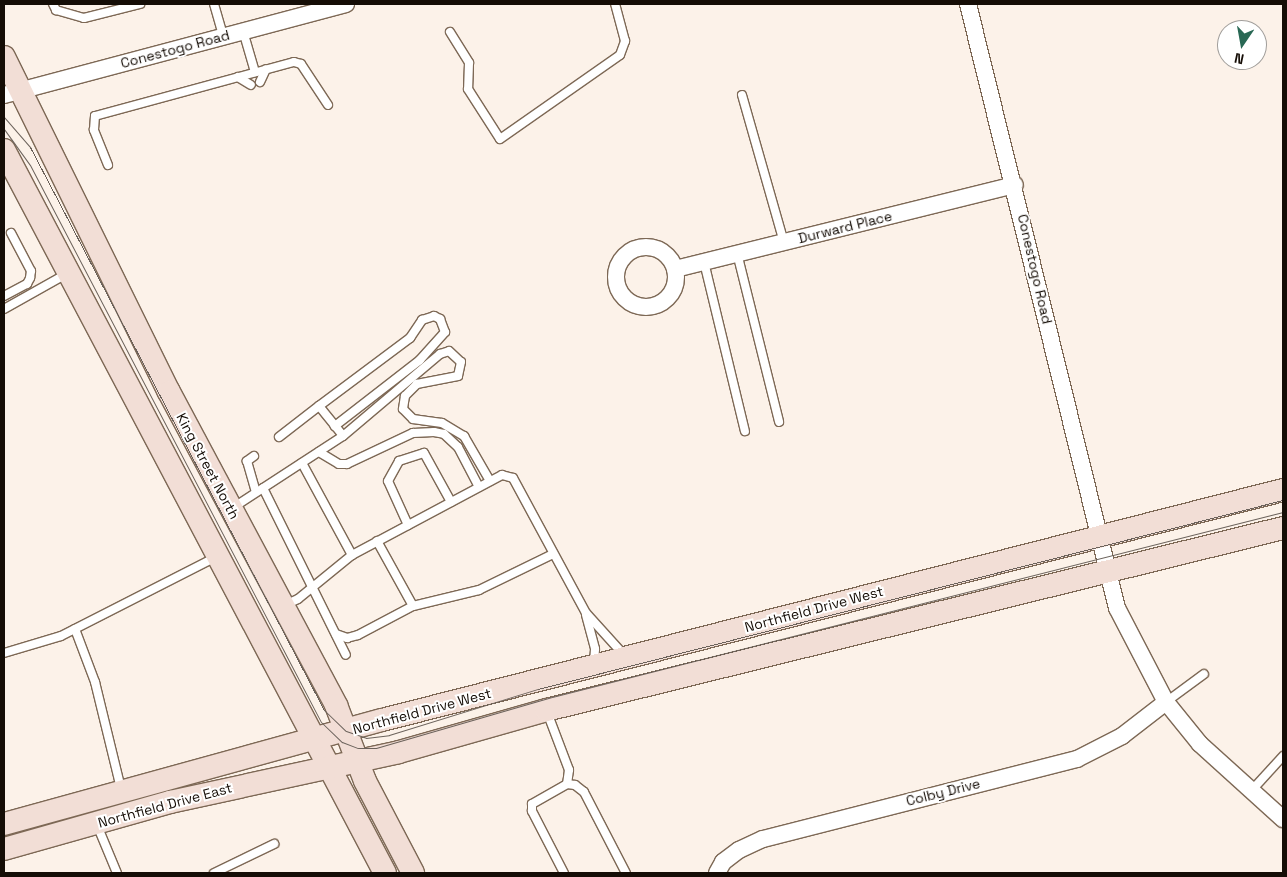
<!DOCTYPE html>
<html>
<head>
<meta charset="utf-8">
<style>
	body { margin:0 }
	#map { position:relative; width:1287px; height:877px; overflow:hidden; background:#fcf2e9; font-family:"Space Grotesk",sans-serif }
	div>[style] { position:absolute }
	.roads { filter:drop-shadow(1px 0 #7d6855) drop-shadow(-1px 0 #7d6855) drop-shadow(0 1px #7d6855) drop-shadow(0 -1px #7d6855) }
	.service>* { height:8px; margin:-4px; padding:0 4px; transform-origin:4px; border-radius:4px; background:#fff }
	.minor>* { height:16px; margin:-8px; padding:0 8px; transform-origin:8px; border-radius:8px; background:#fff }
	.minor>.ring { margin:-8px; padding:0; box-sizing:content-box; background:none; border:16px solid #fff; border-radius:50% }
	.secondary>* { height:22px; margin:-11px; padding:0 11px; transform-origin:11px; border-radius:11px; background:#f2ded6 }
	.tram>* { height:1px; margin:-0.5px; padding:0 0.5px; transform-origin:0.5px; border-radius:0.5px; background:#6b625b }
	span { translate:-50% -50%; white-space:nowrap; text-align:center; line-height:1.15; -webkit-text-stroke:4px #fff; paint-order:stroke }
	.street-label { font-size:14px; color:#150d06 }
	.frame { position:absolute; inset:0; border:5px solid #150d06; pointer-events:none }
	.north { position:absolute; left:1217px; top:20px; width:50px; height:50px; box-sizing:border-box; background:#fff; border:1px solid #a19e9b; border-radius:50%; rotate:192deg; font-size:14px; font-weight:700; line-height:20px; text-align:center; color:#150d06 }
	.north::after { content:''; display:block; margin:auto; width:18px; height:22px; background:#296854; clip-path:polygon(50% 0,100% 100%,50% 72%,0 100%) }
</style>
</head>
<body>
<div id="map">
	<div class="roads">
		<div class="service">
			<div style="left:53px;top:4px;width:7px;rotate:63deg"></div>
			<div style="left:56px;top:10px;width:29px;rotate:16deg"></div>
			<div style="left:84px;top:18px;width:58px;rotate:-14deg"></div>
			<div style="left:214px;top:4px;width:33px;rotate:74deg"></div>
			<div style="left:243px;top:31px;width:43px;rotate:73.7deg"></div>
			<div style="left:450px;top:32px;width:36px;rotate:58deg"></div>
			<div style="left:469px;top:63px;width:26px;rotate:92deg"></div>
			<div style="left:468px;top:89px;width:59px;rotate:57.4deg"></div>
			<div style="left:500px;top:139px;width:146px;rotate:-35deg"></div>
			<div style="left:620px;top:55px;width:15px;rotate:-70deg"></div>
			<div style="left:625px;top:41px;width:38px;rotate:-105deg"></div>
			<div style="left:238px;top:77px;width:15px;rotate:32deg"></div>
			<div style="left:260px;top:82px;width:14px;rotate:-65deg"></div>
			<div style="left:742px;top:95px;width:153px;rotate:74.1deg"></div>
			<div style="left:108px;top:165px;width:38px;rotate:-112deg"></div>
			<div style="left:94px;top:130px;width:14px;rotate:-86deg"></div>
			<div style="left:95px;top:116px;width:206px;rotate:-15.2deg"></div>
			<div style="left:294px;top:62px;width:7px;rotate:16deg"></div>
			<div style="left:301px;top:64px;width:49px;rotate:56.6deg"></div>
			<div style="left:737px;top:253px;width:174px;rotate:76deg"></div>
			<div style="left:704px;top:262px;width:174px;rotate:76.4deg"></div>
			<div style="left:4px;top:296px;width:26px;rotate:-28deg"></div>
			<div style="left:27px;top:284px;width:7px;rotate:-63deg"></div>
			<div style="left:30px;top:278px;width:7px;rotate:-82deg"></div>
			<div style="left:31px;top:271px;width:43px;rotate:-117.8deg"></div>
			<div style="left:4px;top:309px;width:73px;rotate:-29.4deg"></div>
			<div style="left:319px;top:406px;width:114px;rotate:-36.8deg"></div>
			<div style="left:410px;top:338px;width:22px;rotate:-56deg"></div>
			<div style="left:422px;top:320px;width:13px;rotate:-18deg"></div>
			<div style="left:434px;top:316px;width:7px;rotate:27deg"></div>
			<div style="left:440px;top:319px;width:14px;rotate:69deg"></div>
			<div style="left:445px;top:332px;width:38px;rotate:132deg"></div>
			<div style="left:420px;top:360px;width:108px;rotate:142.2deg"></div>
			<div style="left:279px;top:437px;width:51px;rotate:-37.8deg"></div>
			<div style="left:319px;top:406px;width:38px;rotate:51deg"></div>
			<div style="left:319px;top:452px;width:23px;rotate:31deg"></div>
			<div style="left:339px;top:464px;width:8px"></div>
			<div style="left:347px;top:464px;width:73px;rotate:-25.2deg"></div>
			<div style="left:413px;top:433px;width:21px;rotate:-3deg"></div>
			<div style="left:434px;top:432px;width:10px;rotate:11deg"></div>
			<div style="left:444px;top:434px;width:19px;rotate:43deg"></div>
			<div style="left:458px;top:447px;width:45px;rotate:62.3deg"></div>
			<div style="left:254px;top:456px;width:9px;rotate:144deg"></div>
			<div style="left:247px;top:461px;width:32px;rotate:74deg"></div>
			<div style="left:302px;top:463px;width:105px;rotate:61.5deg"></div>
			<div style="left:263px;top:488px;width:186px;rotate:63.6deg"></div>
			<div style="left:234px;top:507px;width:130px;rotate:-33.1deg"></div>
			<div style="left:343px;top:436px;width:127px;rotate:-40.2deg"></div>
			<div style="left:440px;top:354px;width:9px;rotate:-18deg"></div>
			<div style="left:449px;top:351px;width:16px;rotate:43deg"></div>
			<div style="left:461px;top:362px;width:14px;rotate:102deg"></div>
			<div style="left:458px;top:376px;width:42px;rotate:169deg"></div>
			<div style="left:417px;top:384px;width:17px;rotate:135deg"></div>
			<div style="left:405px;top:396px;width:13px;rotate:99deg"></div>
			<div style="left:403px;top:409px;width:14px;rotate:45deg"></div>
			<div style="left:413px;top:419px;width:29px;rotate:8deg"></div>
			<div style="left:442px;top:423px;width:26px;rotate:31deg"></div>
			<div style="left:464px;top:436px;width:52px;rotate:60deg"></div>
			<div style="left:408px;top:525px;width:48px;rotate:-114.4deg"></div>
			<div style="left:388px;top:481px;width:23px;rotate:-61deg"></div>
			<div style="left:399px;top:461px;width:26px;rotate:-18deg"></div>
			<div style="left:424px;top:453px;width:56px;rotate:61.1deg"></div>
			<div style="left:377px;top:541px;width:74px;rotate:61deg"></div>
			<div style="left:413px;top:606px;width:68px;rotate:-13.6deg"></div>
			<div style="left:479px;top:590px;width:82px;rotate:-25.9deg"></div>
			<div style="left:285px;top:605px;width:14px;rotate:-25deg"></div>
			<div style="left:298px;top:599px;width:70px;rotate:-39.2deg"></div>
			<div style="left:352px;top:555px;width:170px;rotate:-28.1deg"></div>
			<div style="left:502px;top:475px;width:11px;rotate:15deg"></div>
			<div style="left:513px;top:478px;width:153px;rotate:61.6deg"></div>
			<div style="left:586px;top:613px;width:57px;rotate:47.9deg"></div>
			<div style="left:586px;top:615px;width:35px;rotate:75deg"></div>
			<div style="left:595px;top:649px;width:13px;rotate:94deg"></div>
			<div style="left:75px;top:629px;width:57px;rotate:69.3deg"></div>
			<div style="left:95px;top:682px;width:110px;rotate:76.3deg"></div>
			<div style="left:336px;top:634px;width:12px;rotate:20deg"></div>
			<div style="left:347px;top:638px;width:11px;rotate:-15deg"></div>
			<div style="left:358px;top:635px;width:62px;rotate:-27.8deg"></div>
			<div style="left:4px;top:653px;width:59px;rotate:-16.6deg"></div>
			<div style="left:61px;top:636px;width:174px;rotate:-27deg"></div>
			<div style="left:1166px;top:702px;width:47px;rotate:-36.4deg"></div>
			<div style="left:547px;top:712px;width:62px;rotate:69.2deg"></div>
			<div style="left:569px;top:770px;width:14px;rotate:98deg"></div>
			<div style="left:1252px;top:790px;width:46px;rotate:-47.6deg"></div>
			<div style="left:97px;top:825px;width:52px;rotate:67.4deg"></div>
			<div style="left:214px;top:873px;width:67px;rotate:-25.8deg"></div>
			<div style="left:564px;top:873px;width:70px;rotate:-117.3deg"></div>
			<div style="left:532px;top:811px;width:7px;rotate:-90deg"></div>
			<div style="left:532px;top:804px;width:40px;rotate:-29.7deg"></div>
			<div style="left:567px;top:784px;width:8px;rotate:7deg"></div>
			<div style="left:575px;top:785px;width:11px;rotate:38deg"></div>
			<div style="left:584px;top:792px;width:91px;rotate:62.6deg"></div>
		</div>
		<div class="minor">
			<div style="left:968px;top:4px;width:622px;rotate:76.14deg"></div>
			<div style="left:1117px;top:608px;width:106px;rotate:62.5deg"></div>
			<div style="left:1166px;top:702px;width:54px;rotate:51deg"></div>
			<div style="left:1200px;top:744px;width:112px;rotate:42.1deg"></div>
			<div style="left:4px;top:95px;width:354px;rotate:-14.9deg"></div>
			<div class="ring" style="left:616px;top:247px;width:44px;height:44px"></div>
			<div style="left:675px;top:269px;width:350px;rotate:-13.9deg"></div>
			<div style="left:717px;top:873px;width:13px;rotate:-61deg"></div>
			<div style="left:723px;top:862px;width:20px;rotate:-37deg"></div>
			<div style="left:739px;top:850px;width:26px;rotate:-25deg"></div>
			<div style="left:763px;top:839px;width:324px;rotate:-14.3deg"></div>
			<div style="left:1077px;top:759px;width:51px;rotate:-27.1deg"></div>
			<div style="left:1122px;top:736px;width:56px;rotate:-37.7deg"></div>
		</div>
		<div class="secondary">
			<div style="left:4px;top:57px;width:373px;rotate:63.8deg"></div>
			<div style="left:169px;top:392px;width:355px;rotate:61.9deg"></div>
			<div style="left:336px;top:705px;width:81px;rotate:69.1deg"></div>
			<div style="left:365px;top:781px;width:104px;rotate:62.4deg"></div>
			<div style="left:4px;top:150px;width:817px;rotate:62.21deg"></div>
			<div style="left:4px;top:824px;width:392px;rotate:-15.4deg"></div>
			<div style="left:382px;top:720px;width:930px;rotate:-14.32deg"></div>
			<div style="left:4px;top:849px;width:173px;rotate:-15.8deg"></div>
			<div style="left:170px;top:802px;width:234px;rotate:-12.3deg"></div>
			<div style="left:399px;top:752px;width:153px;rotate:-15.9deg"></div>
			<div style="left:546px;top:710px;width:759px;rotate:-13.87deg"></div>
		</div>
	</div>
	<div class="tram">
		<div style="left:4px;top:117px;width:40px;rotate:49deg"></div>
		<div style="left:30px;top:147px;width:635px;rotate:62.43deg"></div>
		<div style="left:324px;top:710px;width:30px;rotate:44deg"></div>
		<div style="left:346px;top:731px;width:21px;rotate:19deg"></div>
		<div style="left:366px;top:738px;width:23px;rotate:-7deg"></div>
		<div style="left:389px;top:735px;width:156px;rotate:-17.2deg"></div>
		<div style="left:538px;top:689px;width:769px;rotate:-14.24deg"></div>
		<div style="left:4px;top:129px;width:44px;rotate:54.2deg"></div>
		<div style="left:30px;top:165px;width:628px;rotate:62.42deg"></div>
		<div style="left:321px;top:722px;width:29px;rotate:44deg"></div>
		<div style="left:342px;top:742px;width:17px;rotate:21deg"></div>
		<div style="left:358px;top:748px;width:18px"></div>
		<div style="left:376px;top:748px;width:183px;rotate:-16.2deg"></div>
		<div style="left:552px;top:697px;width:754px;rotate:-14.2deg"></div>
	</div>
	<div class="street-label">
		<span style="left:175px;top:49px;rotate:-15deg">Conestogo Road</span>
		<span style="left:845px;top:227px;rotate:-14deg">Durward Place</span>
		<span style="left:1035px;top:269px;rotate:77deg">Conestogo Road</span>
		<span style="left:208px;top:466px;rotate:62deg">King Street North</span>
		<span style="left:814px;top:609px;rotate:-15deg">Northfield Drive West</span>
		<span style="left:422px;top:711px;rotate:-15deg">Northfield Drive West</span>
		<span style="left:943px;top:792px;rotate:-14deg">Colby Drive</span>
		<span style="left:165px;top:805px;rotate:-15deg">Northfield Drive East</span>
	</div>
	<div class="frame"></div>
	<div class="north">N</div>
</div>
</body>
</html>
